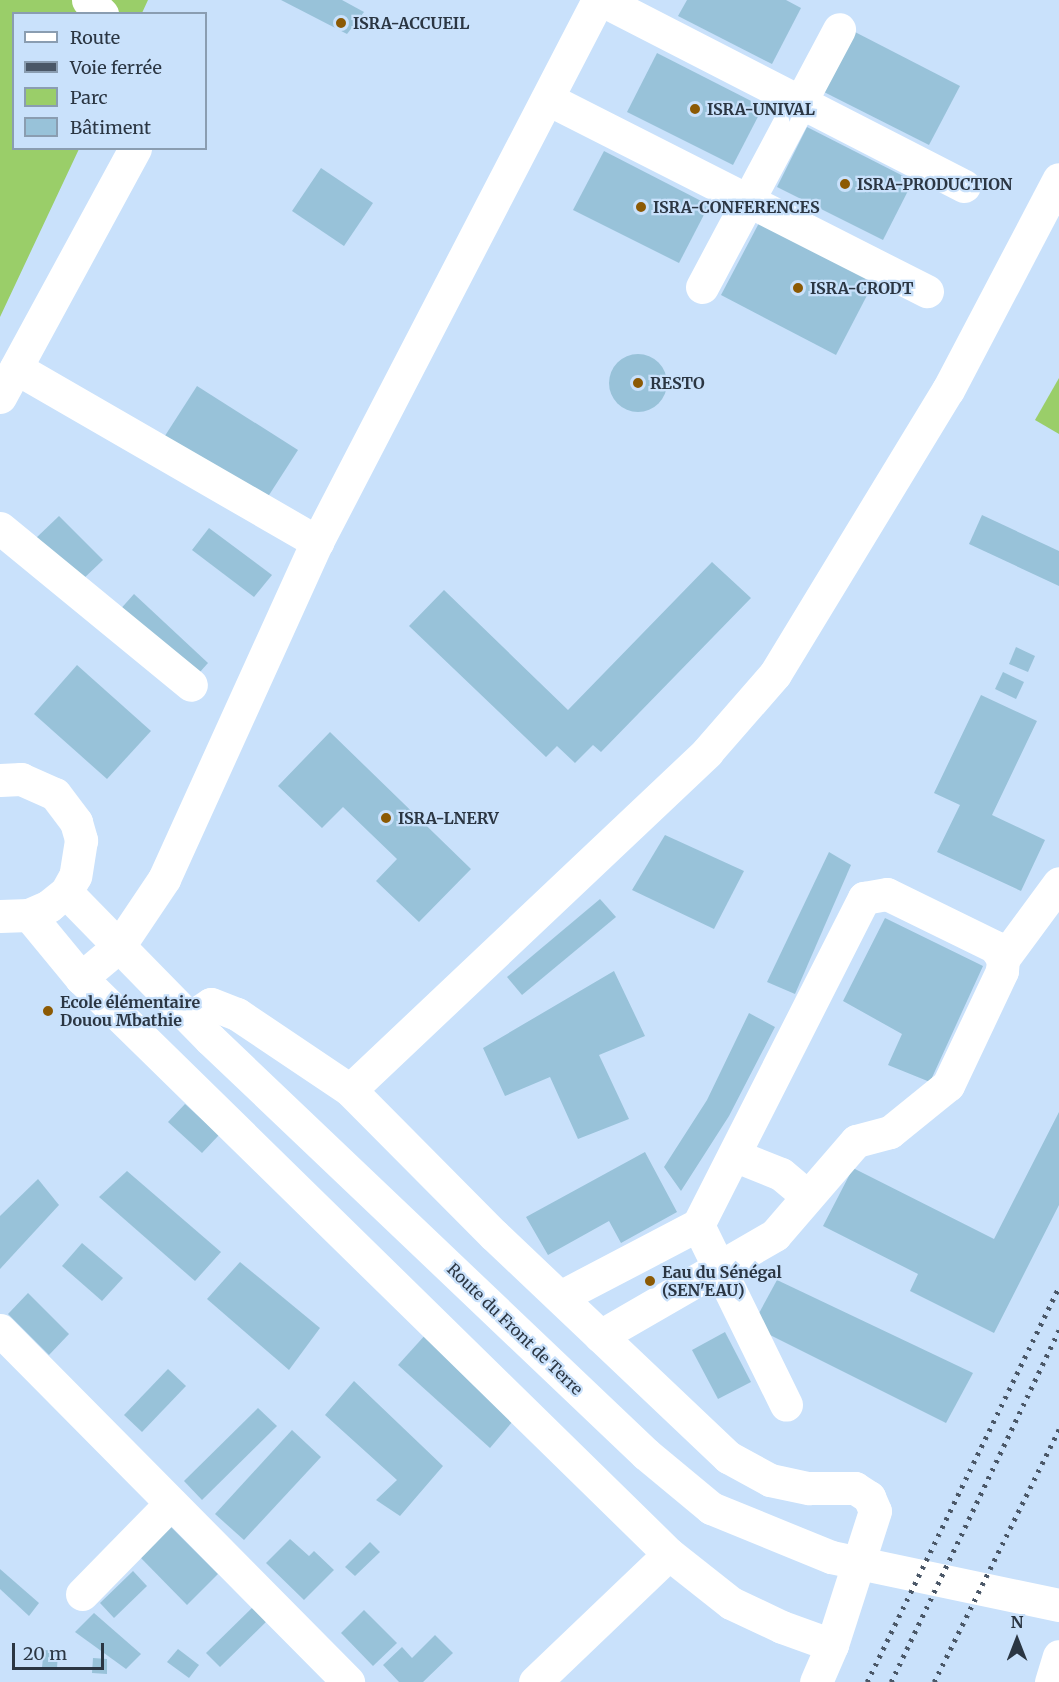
<!DOCTYPE html>
<html>
<head>
<meta charset="utf-8">
<style>
	body { margin:0 }
	#map { position:relative; width:1059px; height:1682px; overflow:hidden; background:#c9e1fb; font-family:Merriweather,serif }
	div>[style] { position:absolute }
	.green>* { inset:0; background:#9ace69 }
	.building>* { inset:0; background:#98c2d9 }
	.round { border-radius:50% }
	.minor>* { height:33px; margin:-16.5px; padding:0 16.5px; transform-origin:16.5px; border-radius:16.5px; background:#fff }
	.major>* { height:33px; margin:-16.5px; padding:0 16.5px; transform-origin:16.5px; border-radius:16.5px; background:#fff }
	.rail>* { height:4.5px; margin-top:-2.25px; transform-origin:0; background:repeating-linear-gradient(90deg,#4a5767 0 3px,transparent 0 9px) }
	.dots>* { width:16px; height:16px; translate:-50% -50%; box-sizing:border-box; border:3px solid #c9e1fb; border-radius:50% }
	span { translate:-50% -50%; white-space:nowrap; text-align:center; line-height:1.15; -webkit-text-stroke:4.5px #c9e1fb; paint-order:stroke }
	.poi-label { font-size:16px; color:#2b3643; font-weight:700 }
	.left { translate:0 -50%; text-align:left }
	.street-label { font-size:16px; color:#2b3643 }
	.legend { position:absolute; left:12px; top:12px; width:195px; height:138px; box-sizing:border-box; background:#c9e1fb; border:2px solid #8a9db1; margin:0; padding:8px 10px; list-style:none; font-size:18px; color:#2b3643 }
	.legend li { display:flex; align-items:center; gap:12px; height:30px }
	.legend b { width:30px; border:2px solid #8a9db1 }
	.north { position:absolute; left:987px; top:1610px; width:60px; height:60px; -webkit-text-stroke:4px #c9e1fb; paint-order:stroke; rotate:0deg; font-size:16px; font-weight:700; line-height:24px; text-align:center; color:#2b3643 }
	.north::after { content:''; display:block; margin:auto; width:21px; height:27px; background:#2b3643; clip-path:polygon(50% 0,100% 100%,50% 72%,0 100%) }
	.scale { position:absolute; left:12px; top:1643px; width:92px; height:27px; box-sizing:border-box; border:3px solid #2b3643; border-top:0; padding-left:8px; font-size:18px; line-height:21px; white-space:nowrap; color:#2b3643; -webkit-text-stroke:4px #c9e1fb; paint-order:stroke }
</style>
</head>
<body>
<div id="map">
	<div class="green">
		<div style="clip-path:polygon(0 0,148px 0,142px 13px,14px 14px,14px 148px,79px 149px,0 317px)"></div>
		<div style="clip-path:polygon(1059px 378px,1059px 434px,1035px 420px)"></div>
	</div>
	<div class="building">
		<div style="clip-path:polygon(281px 0,342px 0,364px 12px,347px 34px)"></div>
		<div style="clip-path:polygon(687px 0,786px 0,801px 8px,772px 64px,678px 16px)"></div>
		<div style="clip-path:polygon(855px 32px,960px 86px,929px 145px,824px 92px)"></div>
		<div style="clip-path:polygon(657px 53px,763px 107px,733px 165px,627px 112px)"></div>
		<div style="clip-path:polygon(807px 127px,913px 181px,883px 240px,777px 187px)"></div>
		<div style="clip-path:polygon(604px 151px,709px 205px,679px 263px,573px 210px)"></div>
		<div style="clip-path:polygon(321px 168px,373px 203px,344px 246px,292px 211px)"></div>
		<div style="clip-path:polygon(759px 223px,874px 282px,836px 355px,721px 295px)"></div>
		<div class="round" style="left:609px;top:354px;width:58px;height:58px"></div>
		<div style="clip-path:polygon(197px 386px,298px 450px,262px 506px,161px 442px)"></div>
		<div style="clip-path:polygon(982px 515px,1059px 551px,1059px 586px,969px 544px)"></div>
		<div style="clip-path:polygon(59px 516px,103px 560px,79px 583px,35px 539px)"></div>
		<div style="clip-path:polygon(209px 528px,272px 575px,254px 597px,192px 550px)"></div>
		<div style="clip-path:polygon(712px 562px,751px 598px,601px 752px,593px 745px,575px 763px,557px 746px,546px 757px,409px 626px,444px 590px,568px 710px)"></div>
		<div style="clip-path:polygon(134px 594px,208px 663px,191px 682px,117px 613px)"></div>
		<div style="clip-path:polygon(1016px 647px,1035px 656px,1028px 672px,1009px 664px)"></div>
		<div style="clip-path:polygon(77px 665px,151px 731px,107px 779px,34px 714px)"></div>
		<div style="clip-path:polygon(1003px 672px,1024px 682px,1016px 699px,995px 689px)"></div>
		<div style="clip-path:polygon(981px 695px,1037px 721px,992px 815px,1045px 840px,1021px 891px,937px 852px,960px 805px,934px 793px)"></div>
		<div style="clip-path:polygon(330px 732px,471px 869px,419px 922px,376px 881px,397px 859px,343px 807px,322px 828px,278px 786px)"></div>
		<div style="clip-path:polygon(665px 835px,744px 871px,714px 929px,632px 890px)"></div>
		<div style="clip-path:polygon(829px 852px,851px 865px,795px 994px,767px 982px)"></div>
		<div style="clip-path:polygon(600px 899px,616px 917px,522px 995px,507px 977px)"></div>
		<div style="clip-path:polygon(885px 918px,983px 966px,930px 1082px,888px 1065px,902px 1034px,843px 1001px)"></div>
		<div style="clip-path:polygon(614px 971px,645px 1036px,599px 1055px,629px 1119px,578px 1139px,550px 1077px,505px 1096px,483px 1048px)"></div>
		<div style="clip-path:polygon(749px 1013px,775px 1027px,729px 1116px,681px 1191px,664px 1167px,707px 1100px)"></div>
		<div style="clip-path:polygon(185px 1104px,219px 1135px,202px 1153px,168px 1122px)"></div>
		<div style="clip-path:polygon(1059px 1112px,1059px 1205px,994px 1333px,910px 1291px,918px 1274px,823px 1226px,853px 1168px,994px 1239px)"></div>
		<div style="clip-path:polygon(645px 1152px,677px 1212px,621px 1243px,609px 1221px,548px 1255px,526px 1217px)"></div>
		<div style="clip-path:polygon(127px 1171px,221px 1252px,195px 1281px,99px 1197px)"></div>
		<div style="clip-path:polygon(38px 1179px,59px 1205px,0 1269px,0 1216px)"></div>
		<div style="clip-path:polygon(82px 1243px,123px 1278px,102px 1301px,62px 1266px)"></div>
		<div style="clip-path:polygon(240px 1262px,320px 1328px,289px 1370px,207px 1299px)"></div>
		<div style="clip-path:polygon(777px 1280px,973px 1373px,946px 1423px,752px 1326px)"></div>
		<div style="clip-path:polygon(28px 1293px,69px 1334px,49px 1355px,8px 1314px)"></div>
		<div style="clip-path:polygon(725px 1332px,751px 1382px,718px 1399px,692px 1350px)"></div>
		<div style="clip-path:polygon(427px 1333px,513px 1421px,490px 1448px,398px 1365px)"></div>
		<div style="clip-path:polygon(168px 1369px,186px 1386px,142px 1432px,124px 1415px)"></div>
		<div style="clip-path:polygon(354px 1381px,443px 1466px,400px 1516px,376px 1500px,397px 1480px,325px 1415px)"></div>
		<div style="clip-path:polygon(258px 1408px,277px 1426px,202px 1500px,184px 1481px)"></div>
		<div style="clip-path:polygon(292px 1430px,321px 1457px,244px 1540px,215px 1514px)"></div>
		<div style="clip-path:polygon(169px 1525px,218px 1574px,187px 1605px,138px 1555px)"></div>
		<div style="clip-path:polygon(290px 1539px,309px 1556px,314px 1551px,334px 1570px,304px 1600px,266px 1563px)"></div>
		<div style="clip-path:polygon(370px 1542px,380px 1552px,355px 1576px,345px 1567px)"></div>
		<div style="clip-path:polygon(0 1569px,39px 1603px,29px 1616px,0 1589px)"></div>
		<div style="clip-path:polygon(133px 1571px,147px 1586px,114px 1618px,100px 1603px)"></div>
		<div style="clip-path:polygon(256px 1604px,270px 1618px,220px 1667px,206px 1653px)"></div>
		<div style="clip-path:polygon(364px 1610px,397px 1643px,373px 1666px,341px 1633px)"></div>
		<div style="clip-path:polygon(94px 1613px,141px 1654px,126px 1669px,75px 1632px)"></div>
		<div style="clip-path:polygon(435px 1635px,453px 1653px,423px 1682px,399px 1682px,383px 1665px,402px 1647px,412px 1658px)"></div>
		<div style="clip-path:polygon(178px 1649px,199px 1665px,189px 1678px,167px 1662px)"></div>
		<div style="clip-path:polygon(44px 1650px,58px 1651px,57px 1668px,42px 1667px)"></div>
		<div style="clip-path:polygon(93px 1658px,107px 1659px,107px 1674px,92px 1673px)"></div>
	</div>
	<div class="minor">
		<div style="left:88px;top:0;width:20px;rotate:45deg"></div>
		<div style="left:602px;top:0;width:407px;rotate:27.2deg"></div>
		<div style="left:548px;top:99px;width:425px;rotate:26.9deg"></div>
		<div style="left:702px;top:287px;width:292px;rotate:-62deg"></div>
		<div style="left:16px;top:368px;width:348px;rotate:30deg"></div>
		<div style="left:0;top:397px;width:283px;rotate:-61.5deg"></div>
		<div style="left:0;top:528px;width:247px;rotate:39.4deg"></div>
		<div style="left:29px;top:915px;width:82px;rotate:50.5deg"></div>
		<div style="left:81px;top:978px;width:823px;rotate:44.41deg"></div>
		<div style="left:669px;top:1554px;width:79px;rotate:38.3deg"></div>
		<div style="left:731px;top:1603px;width:56px;rotate:25.2deg"></div>
		<div style="left:782px;top:1627px;width:53px;rotate:19.8deg"></div>
		<div style="left:1003px;top:959px;width:94px;rotate:-53.6deg"></div>
		<div style="left:81px;top:978px;width:50px;rotate:-40.1deg"></div>
		<div style="left:119px;top:946px;width:81px;rotate:-56.1deg"></div>
		<div style="left:164px;top:879px;width:370px;rotate:-65.6deg"></div>
		<div style="left:317px;top:542px;width:611px;rotate:-62.6deg"></div>
		<div style="left:190px;top:1018px;width:25px;rotate:-34deg"></div>
		<div style="left:211px;top:1004px;width:28px;rotate:21deg"></div>
		<div style="left:237px;top:1014px;width:136px;rotate:33.9deg"></div>
		<div style="left:350px;top:1090px;width:204px;rotate:45.2deg"></div>
		<div style="left:494px;top:1235px;width:323px;rotate:43.5deg"></div>
		<div style="left:728px;top:1457px;width:48px;rotate:28.7deg"></div>
		<div style="left:770px;top:1480px;width:40px;rotate:12deg"></div>
		<div style="left:809px;top:1488px;width:46px"></div>
		<div style="left:855px;top:1488px;width:17px;rotate:33deg"></div>
		<div style="left:869px;top:1497px;width:15px;rotate:67deg"></div>
		<div style="left:875px;top:1511px;width:141px;rotate:107.8deg"></div>
		<div style="left:832px;top:1645px;width:40px;rotate:113.4deg"></div>
		<div style="left:350px;top:1090px;width:492px;rotate:-43.4deg"></div>
		<div style="left:707px;top:752px;width:103px;rotate:-48.9deg"></div>
		<div style="left:775px;top:674px;width:333px;rotate:-58.7deg"></div>
		<div style="left:948px;top:390px;width:238px;rotate:-62.3deg"></div>
		<div style="left:736px;top:1156px;width:48px;rotate:21.8deg"></div>
		<div style="left:781px;top:1174px;width:34px;rotate:40deg"></div>
		<div style="left:698px;top:1225px;width:200px;rotate:63.9deg"></div>
		<div style="left:560px;top:1297px;width:156px;rotate:-27.6deg"></div>
		<div style="left:698px;top:1225px;width:367px;rotate:-63.1deg"></div>
		<div style="left:864px;top:898px;width:23px;rotate:-10deg"></div>
		<div style="left:887px;top:894px;width:120px;rotate:26.1deg"></div>
		<div style="left:995px;top:947px;width:14px;rotate:56deg"></div>
		<div style="left:1003px;top:959px;width:12px;rotate:95deg"></div>
		<div style="left:1002px;top:971px;width:126px;rotate:115.3deg"></div>
		<div style="left:948px;top:1085px;width:75px;rotate:141deg"></div>
		<div style="left:890px;top:1132px;width:35px;rotate:165deg"></div>
		<div style="left:856px;top:1141px;width:124px;rotate:130.8deg"></div>
		<div style="left:775px;top:1235px;width:202px;rotate:150deg"></div>
		<div style="left:0;top:1330px;width:495px;rotate:45.3deg"></div>
		<div style="left:82px;top:1594px;width:127px;rotate:-45.6deg"></div>
		<div style="left:535px;top:1682px;width:185px;rotate:-43.7deg"></div>
	</div>
	<div class="major">
		<div style="left:0;top:780px;width:21px;rotate:-3deg"></div>
		<div style="left:21px;top:779px;width:37px;rotate:24deg"></div>
		<div style="left:55px;top:794px;width:35px;rotate:53deg"></div>
		<div style="left:76px;top:822px;width:19px;rotate:74deg"></div>
		<div style="left:81px;top:840px;width:36px;rotate:99deg"></div>
		<div style="left:75px;top:876px;width:18px;rotate:119deg"></div>
		<div style="left:66px;top:892px;width:22px;rotate:141deg"></div>
		<div style="left:49px;top:906px;width:22px;rotate:156deg"></div>
		<div style="left:29px;top:915px;width:29px;rotate:178deg"></div>
		<div style="left:66px;top:892px;width:206px;rotate:45.6deg"></div>
		<div style="left:210px;top:1039px;width:602px;rotate:43.59deg"></div>
		<div style="left:646px;top:1454px;width:85px;rotate:39.7deg"></div>
		<div style="left:711px;top:1508px;width:130px;rotate:22.2deg"></div>
		<div style="left:831px;top:1557px;width:233px;rotate:11.9deg"></div>
		<div style="left:1051px;top:1682px;width:27px;rotate:-73deg"></div>
	</div>
	<div class="rail">
		<div style="left:867px;top:1682px;width:440px;rotate:-64.1deg"></div>
		<div style="left:891px;top:1682px;width:390px;rotate:-64.5deg"></div>
		<div style="left:934px;top:1682px;width:282px;rotate:-63.7deg"></div>
	</div>
	<div class="dots">
		<div style="left:341px;top:23px;background:#8c5a04"></div>
		<div style="left:695px;top:109px;background:#8c5a04"></div>
		<div style="left:845px;top:184px;background:#8c5a04"></div>
		<div style="left:641px;top:207px;background:#8c5a04"></div>
		<div style="left:798px;top:288px;background:#8c5a04"></div>
		<div style="left:638px;top:383px;background:#8c5a04"></div>
		<div style="left:386px;top:818px;background:#8c5a04"></div>
		<div style="left:48px;top:1011px;background:#8c5a04"></div>
		<div style="left:650px;top:1281px;background:#8c5a04"></div>
	</div>
	<div class="poi-label">
		<span class="left" style="left:353px;top:23px">ISRA-ACCUEIL</span>
		<span class="left" style="left:707px;top:109px">ISRA-UNIVAL</span>
		<span class="left" style="left:857px;top:184px">ISRA-PRODUCTION</span>
		<span class="left" style="left:653px;top:207px">ISRA-CONFERENCES</span>
		<span class="left" style="left:810px;top:288px">ISRA-CRODT</span>
		<span class="left" style="left:650px;top:383px">RESTO</span>
		<span class="left" style="left:398px;top:818px">ISRA-LNERV</span>
		<span class="left" style="left:60px;top:1011px">Ecole élémentaire<br>Douou Mbathie</span>
		<span class="left" style="left:662px;top:1281px">Eau du Sénégal<br>(SEN'EAU)</span>
	</div>
	<div class="street-label">
		<span style="left:515px;top:1329px;rotate:44deg">Route du Front de Terre</span>
	</div>
	<ul class="legend">
	<li><b style="height:8px;background:#fff"></b>Route</li>
	<li><b style="height:8px;background:#4a5767"></b>Voie ferrée</li>
	<li><b style="height:16px;background:#9ace69"></b>Parc</li>
	<li><b style="height:16px;background:#98c2d9"></b>Bâtiment</li>
	</ul>
	<div class="north">N</div>
	<div class="scale">20 m</div>
</div>
</body>
</html>
